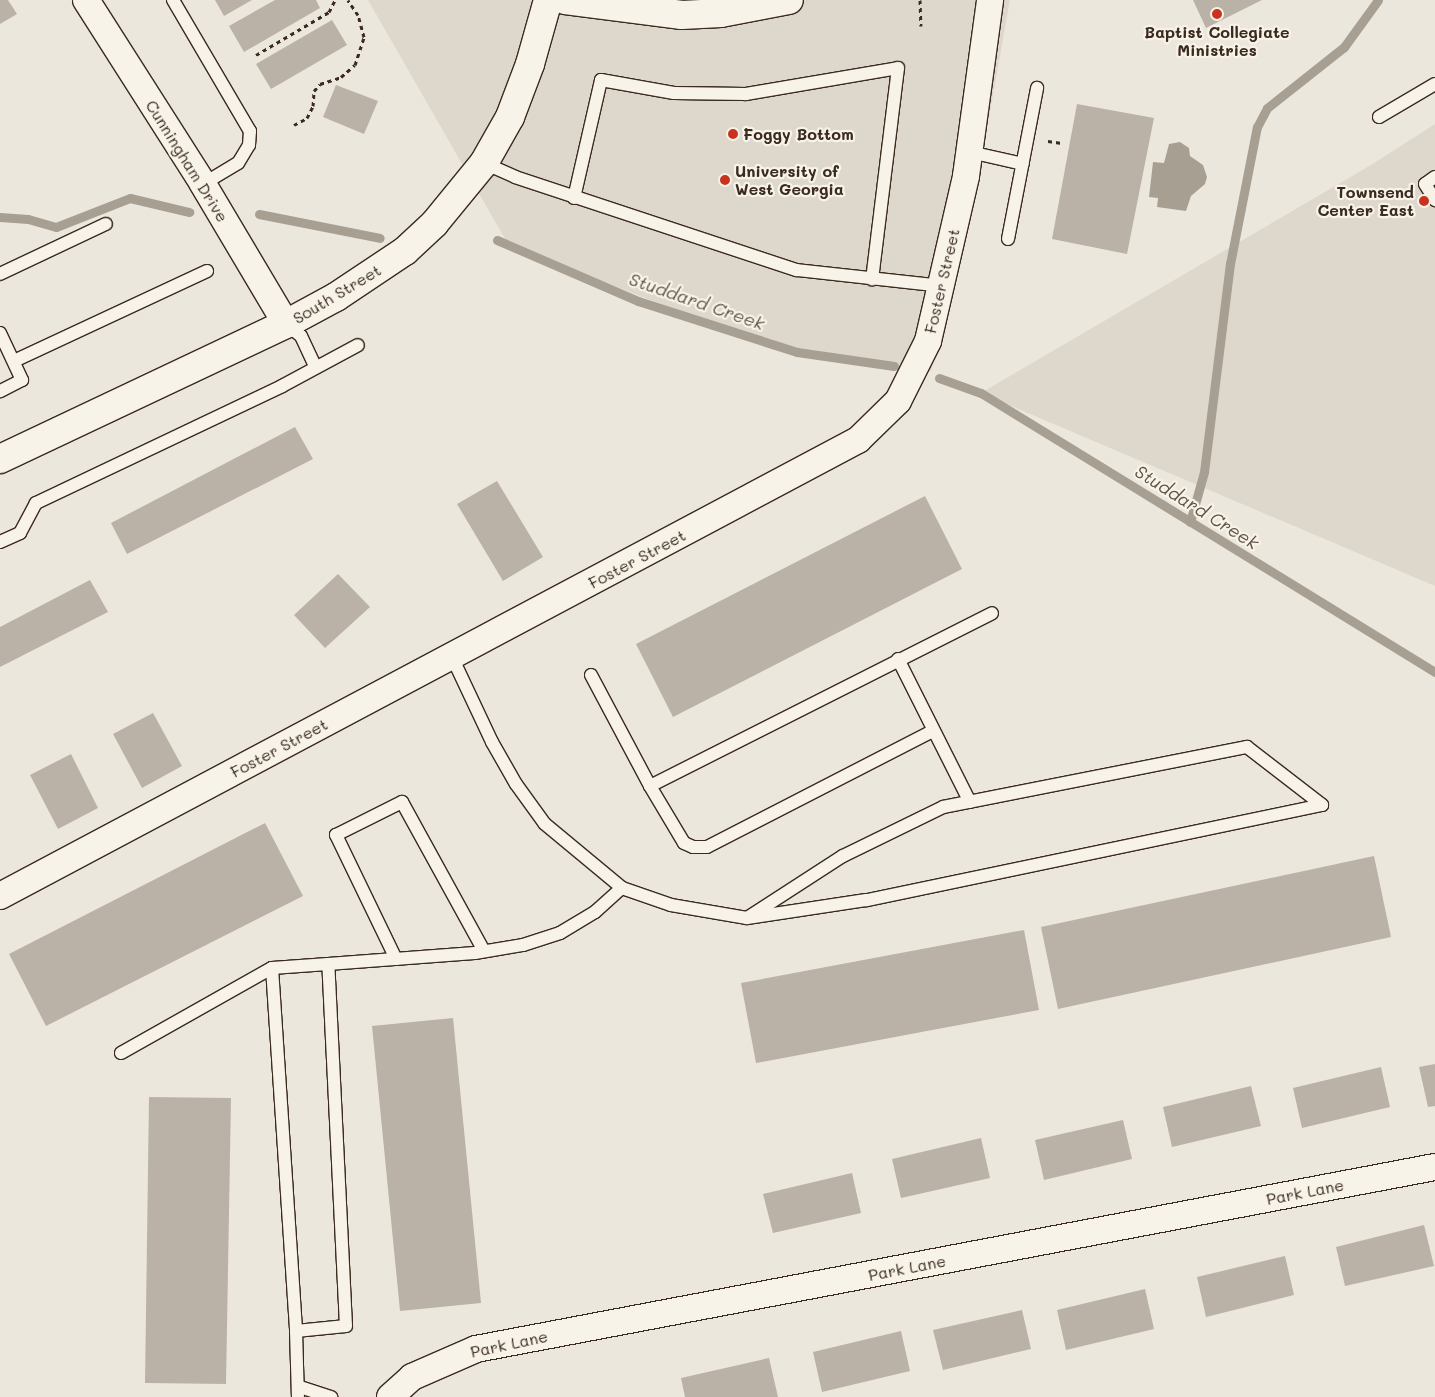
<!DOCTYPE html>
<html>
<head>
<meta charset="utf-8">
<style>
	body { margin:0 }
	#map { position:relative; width:1435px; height:1397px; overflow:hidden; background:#ece7dc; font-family:Mali,sans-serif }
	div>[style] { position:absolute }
	.built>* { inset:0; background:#ddd7cc }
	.water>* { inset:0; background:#a89f93 }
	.stream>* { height:9px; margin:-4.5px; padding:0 4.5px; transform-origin:4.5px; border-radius:4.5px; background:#a89f93 }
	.building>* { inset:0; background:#bab2a7 }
	.path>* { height:3px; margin-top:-1.5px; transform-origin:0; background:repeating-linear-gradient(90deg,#3b2a1e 0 4px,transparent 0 8px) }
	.roads { filter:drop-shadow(1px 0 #3b2a1e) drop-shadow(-1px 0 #3b2a1e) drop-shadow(0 1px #3b2a1e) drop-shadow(0 -1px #3b2a1e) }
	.service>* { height:12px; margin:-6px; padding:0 6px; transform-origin:6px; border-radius:6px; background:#f7f3e8 }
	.minor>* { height:26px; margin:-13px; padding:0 13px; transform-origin:13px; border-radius:13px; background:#f7f3e8 }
	.tertiary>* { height:28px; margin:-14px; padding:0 14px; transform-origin:14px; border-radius:14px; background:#f7f3e8 }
	.dots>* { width:14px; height:14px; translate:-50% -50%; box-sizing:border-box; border:2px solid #f7f3e8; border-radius:50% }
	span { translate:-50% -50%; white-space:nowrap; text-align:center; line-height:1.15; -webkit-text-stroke:4.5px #f7f3e8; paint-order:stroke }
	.poi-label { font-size:16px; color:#3b2a1e; font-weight:700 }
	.left { translate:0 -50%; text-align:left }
	.right { translate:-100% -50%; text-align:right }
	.street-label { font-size:16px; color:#3b2a1e }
	.water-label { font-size:18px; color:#615347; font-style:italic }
</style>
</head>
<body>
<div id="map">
	<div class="built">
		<div style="clip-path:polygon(368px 0,1010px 0,974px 201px,931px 371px,912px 373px,837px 359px,711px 324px,508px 244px)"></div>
		<div style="clip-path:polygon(1435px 124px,1435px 586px,981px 393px,1371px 165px)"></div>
	</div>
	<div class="water">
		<div style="clip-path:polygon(1180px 142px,1189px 148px,1190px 156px,1203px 165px,1207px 177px,1205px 184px,1191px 196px,1186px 211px,1157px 207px,1158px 198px,1149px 197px,1153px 162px,1164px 163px,1169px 144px)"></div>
	</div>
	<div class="stream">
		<div style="left:259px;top:214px;width:123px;rotate:11.2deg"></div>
		<div style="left:0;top:217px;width:28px;rotate:4deg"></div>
		<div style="left:28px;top:219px;width:29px;rotate:16deg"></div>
		<div style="left:56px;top:227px;width:79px;rotate:-21.4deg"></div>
		<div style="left:130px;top:198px;width:61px;rotate:13.3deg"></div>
		<div style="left:497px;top:240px;width:154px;rotate:23.4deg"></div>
		<div style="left:638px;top:301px;width:167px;rotate:17.8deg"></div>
		<div style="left:797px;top:352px;width:98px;rotate:8.2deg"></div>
		<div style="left:939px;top:378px;width:45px;rotate:19.7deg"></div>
		<div style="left:981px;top:393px;width:533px;rotate:31.57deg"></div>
		<div style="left:1190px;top:522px;width:52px;rotate:-74.4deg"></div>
		<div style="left:1204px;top:472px;width:210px;rotate:-82.9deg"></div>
		<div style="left:1230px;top:264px;width:140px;rotate:-78.9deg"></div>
		<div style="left:1257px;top:127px;width:21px;rotate:-62deg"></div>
		<div style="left:1267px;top:108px;width:98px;rotate:-38.4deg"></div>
		<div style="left:1344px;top:47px;width:58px;rotate:-54.1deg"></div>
	</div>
	<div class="building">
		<div style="clip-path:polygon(0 0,8px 0,17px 14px,0 24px)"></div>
		<div style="clip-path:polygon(215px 0,252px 0,224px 16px)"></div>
		<div style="clip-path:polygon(275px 0,316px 0,320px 8px,244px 52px,229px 26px)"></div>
		<div style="clip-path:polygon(1193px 0,1262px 0,1206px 28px)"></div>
		<div style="clip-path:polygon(332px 20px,347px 45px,271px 89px,256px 64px)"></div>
		<div style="clip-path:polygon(336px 85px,378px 101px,364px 134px,323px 117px)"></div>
		<div style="clip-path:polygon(1077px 104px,1154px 118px,1127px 254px,1052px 239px)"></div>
		<div style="clip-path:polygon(295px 427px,313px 459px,127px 554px,111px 523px)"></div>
		<div style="clip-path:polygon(497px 481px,543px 557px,503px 581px,457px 504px)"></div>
		<div style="clip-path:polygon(925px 496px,962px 569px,673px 717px,636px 644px)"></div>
		<div style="clip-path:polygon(338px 574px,370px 607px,325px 648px,294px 615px)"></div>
		<div style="clip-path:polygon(90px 580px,108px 612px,0 667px,0 627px)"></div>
		<div style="clip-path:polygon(153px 713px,182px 766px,142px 788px,113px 734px)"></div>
		<div style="clip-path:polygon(71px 754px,98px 808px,58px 829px,30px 775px)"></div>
		<div style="clip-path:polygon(265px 823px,303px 896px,46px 1026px,9px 954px)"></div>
		<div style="clip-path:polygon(1374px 856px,1391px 937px,1058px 1009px,1041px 927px)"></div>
		<div style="clip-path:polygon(1024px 930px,1039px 1010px,756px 1063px,741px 983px)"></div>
		<div style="clip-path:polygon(453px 1018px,481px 1303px,400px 1311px,372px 1026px)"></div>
		<div style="clip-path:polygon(1435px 1064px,1435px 1106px,1428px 1107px,1419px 1067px)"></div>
		<div style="clip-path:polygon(1381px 1067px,1390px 1107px,1302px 1128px,1293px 1088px)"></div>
		<div style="clip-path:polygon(1251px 1086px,1261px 1126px,1172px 1147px,1163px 1107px)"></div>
		<div style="clip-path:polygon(149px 1097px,231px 1098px,226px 1384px,145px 1383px)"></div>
		<div style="clip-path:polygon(1123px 1120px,1132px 1159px,1044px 1180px,1035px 1140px)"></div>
		<div style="clip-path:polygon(981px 1138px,990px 1178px,901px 1198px,892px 1159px)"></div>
		<div style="clip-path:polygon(852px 1173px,861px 1213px,773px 1233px,763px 1194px)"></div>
		<div style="clip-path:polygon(1424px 1225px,1434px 1266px,1345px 1286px,1336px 1247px)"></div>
		<div style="clip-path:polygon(1285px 1256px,1294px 1295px,1206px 1317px,1197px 1277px)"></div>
		<div style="clip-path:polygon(1145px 1289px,1154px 1329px,1066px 1350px,1057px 1310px)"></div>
		<div style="clip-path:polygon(1022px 1310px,1031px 1349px,943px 1370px,933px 1330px)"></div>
		<div style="clip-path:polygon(901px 1331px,910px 1371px,822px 1392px,813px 1352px)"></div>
		<div style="clip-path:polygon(769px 1358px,778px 1397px,685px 1397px,681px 1378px)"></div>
	</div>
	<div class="path">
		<div style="left:920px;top:0;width:26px;rotate:88deg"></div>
		<div style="left:256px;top:55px;width:85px;rotate:-30.5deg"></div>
		<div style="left:329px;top:12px;width:13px;rotate:-63deg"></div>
		<div style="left:294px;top:125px;width:15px;rotate:-28deg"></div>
		<div style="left:307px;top:118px;width:13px;rotate:-63deg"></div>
		<div style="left:313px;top:106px;width:15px;rotate:-86deg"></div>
		<div style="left:314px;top:91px;width:9px;rotate:-49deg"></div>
		<div style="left:320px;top:84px;width:22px;rotate:-18deg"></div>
		<div style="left:341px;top:77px;width:18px;rotate:-41deg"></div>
		<div style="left:355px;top:65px;width:29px;rotate:-72deg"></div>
		<div style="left:364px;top:37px;width:23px;rotate:-105deg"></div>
		<div style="left:358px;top:15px;width:18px;rotate:-124deg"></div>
		<div style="left:1048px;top:141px;width:14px;rotate:8deg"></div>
	</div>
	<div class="roads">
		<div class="service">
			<div style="left:173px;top:0;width:152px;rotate:59.6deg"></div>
			<div style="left:250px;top:131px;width:14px;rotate:94deg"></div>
			<div style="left:249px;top:145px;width:21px;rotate:121deg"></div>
			<div style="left:238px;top:163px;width:41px;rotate:149deg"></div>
			<div style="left:1379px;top:117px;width:65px;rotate:-30.5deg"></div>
			<div style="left:970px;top:152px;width:54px;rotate:12.8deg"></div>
			<div style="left:484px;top:163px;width:34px;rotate:24deg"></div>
			<div style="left:515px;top:177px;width:297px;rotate:18.3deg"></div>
			<div style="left:797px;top:270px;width:145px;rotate:6.3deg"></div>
			<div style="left:1435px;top:177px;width:12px;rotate:145deg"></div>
			<div style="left:1425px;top:184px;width:19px;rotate:58deg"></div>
			<div style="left:574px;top:198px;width:121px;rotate:-77.1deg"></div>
			<div style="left:601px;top:80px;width:74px;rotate:10.1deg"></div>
			<div style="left:674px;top:93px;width:72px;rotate:0.8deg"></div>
			<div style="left:746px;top:94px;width:154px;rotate:-9.7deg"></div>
			<div style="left:898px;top:68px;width:213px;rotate:97deg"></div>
			<div style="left:1008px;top:239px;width:154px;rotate:-79.1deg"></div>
			<div style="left:0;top:274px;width:117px;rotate:-25.3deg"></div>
			<div style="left:286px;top:324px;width:19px;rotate:39deg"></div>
			<div style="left:301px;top:336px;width:33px;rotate:65deg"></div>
			<div style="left:0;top:333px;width:52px;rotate:64.9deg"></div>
			<div style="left:22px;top:380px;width:25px;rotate:153deg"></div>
			<div style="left:14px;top:361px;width:213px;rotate:-25deg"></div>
			<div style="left:0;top:542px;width:22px;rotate:-24deg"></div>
			<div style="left:20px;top:533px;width:34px;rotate:-62deg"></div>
			<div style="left:36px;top:503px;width:272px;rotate:-25.4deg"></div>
			<div style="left:282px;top:386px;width:86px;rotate:-28.3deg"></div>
			<div style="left:452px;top:657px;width:94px;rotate:64.8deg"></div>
			<div style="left:492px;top:742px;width:48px;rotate:60.3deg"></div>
			<div style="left:516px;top:784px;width:49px;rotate:54.1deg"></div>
			<div style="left:545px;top:824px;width:100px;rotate:39.7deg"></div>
			<div style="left:898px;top:659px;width:160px;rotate:63.3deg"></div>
			<div style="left:591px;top:675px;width:126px;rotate:62deg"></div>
			<div style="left:650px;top:786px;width:383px;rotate:-26.8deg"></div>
			<div style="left:650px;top:786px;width:66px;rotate:59.2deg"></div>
			<div style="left:684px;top:843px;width:10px;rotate:24deg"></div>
			<div style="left:693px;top:847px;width:14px"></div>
			<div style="left:707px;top:847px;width:254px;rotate:-27.2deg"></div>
			<div style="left:396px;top:959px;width:138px;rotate:-115.8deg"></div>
			<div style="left:336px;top:835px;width:74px;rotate:-26.6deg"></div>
			<div style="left:402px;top:802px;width:170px;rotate:61.2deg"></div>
			<div style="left:272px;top:968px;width:364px;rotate:86.2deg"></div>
			<div style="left:296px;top:1331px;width:66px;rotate:88.3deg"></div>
			<div style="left:121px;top:1053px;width:173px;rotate:-29.4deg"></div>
			<div style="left:272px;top:968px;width:56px;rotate:-4.1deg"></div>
			<div style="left:296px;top:1331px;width:50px;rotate:-5.7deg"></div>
			<div style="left:346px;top:1326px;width:362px;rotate:-92.8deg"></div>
			<div style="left:328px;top:964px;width:147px;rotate:-4.3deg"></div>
			<div style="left:475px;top:953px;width:49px;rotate:-9.5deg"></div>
			<div style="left:523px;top:945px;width:39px;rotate:-18deg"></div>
			<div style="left:560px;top:933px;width:41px;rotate:-31deg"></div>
			<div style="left:595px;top:912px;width:36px;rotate:-42deg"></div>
			<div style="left:622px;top:888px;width:52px;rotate:19.1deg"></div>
			<div style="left:671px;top:905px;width:77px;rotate:9.7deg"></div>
			<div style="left:747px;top:918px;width:114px;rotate:-32.9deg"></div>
			<div style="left:843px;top:856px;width:111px;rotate:-26.1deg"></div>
			<div style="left:943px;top:807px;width:310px;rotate:-11.2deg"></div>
			<div style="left:1247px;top:747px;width:95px;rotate:37.7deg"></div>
			<div style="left:1322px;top:805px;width:466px;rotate:168.2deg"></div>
			<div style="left:866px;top:900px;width:120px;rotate:171.4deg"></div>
			<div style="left:300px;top:1387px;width:33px;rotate:18deg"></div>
		</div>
		<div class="minor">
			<div style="left:86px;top:0;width:218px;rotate:57.5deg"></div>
			<div style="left:203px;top:184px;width:163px;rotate:59.3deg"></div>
			<div style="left:0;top:896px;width:972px;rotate:-27.99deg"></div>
			<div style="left:858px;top:440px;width:56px;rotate:-44.3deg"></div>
			<div style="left:898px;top:401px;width:67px;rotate:-63.4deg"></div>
			<div style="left:928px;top:341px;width:169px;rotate:-77deg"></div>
			<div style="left:966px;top:176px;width:178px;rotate:-82.2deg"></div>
			<div style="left:390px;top:1397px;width:30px;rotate:-42deg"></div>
			<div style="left:412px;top:1377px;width:70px;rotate:-23.6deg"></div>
			<div style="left:476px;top:1349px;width:976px;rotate:-10.75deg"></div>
		</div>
		<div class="tertiary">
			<div style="left:565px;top:0;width:118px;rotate:7.3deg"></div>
			<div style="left:682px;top:15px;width:39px;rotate:-3deg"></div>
			<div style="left:721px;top:13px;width:69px;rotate:-10.8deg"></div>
			<div style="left:0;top:459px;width:316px;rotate:-25.3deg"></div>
			<div style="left:286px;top:324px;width:57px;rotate:-28.4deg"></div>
			<div style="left:336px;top:297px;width:83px;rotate:-33.7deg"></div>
			<div style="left:405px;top:251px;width:40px;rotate:-43deg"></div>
			<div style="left:434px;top:224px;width:79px;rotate:-50.7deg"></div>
			<div style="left:484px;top:163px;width:53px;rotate:-60.5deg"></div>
			<div style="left:510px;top:117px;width:57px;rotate:-69.3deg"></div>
			<div style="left:530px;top:64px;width:66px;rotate:-74.3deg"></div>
		</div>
	</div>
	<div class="dots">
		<div style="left:1217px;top:14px;background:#c8321e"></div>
		<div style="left:733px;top:134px;background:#c8321e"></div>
		<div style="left:725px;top:180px;background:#c8321e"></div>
		<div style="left:1424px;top:201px;background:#c8321e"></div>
	</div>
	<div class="poi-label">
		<span style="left:1217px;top:41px">Baptist Collegiate<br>Ministries</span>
		<span class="left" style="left:743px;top:134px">Foggy Bottom</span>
		<span class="left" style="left:735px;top:180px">University of<br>West Georgia</span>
		<span class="right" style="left:1414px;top:201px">Townsend<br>Center East</span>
	</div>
	<div class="street-label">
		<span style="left:187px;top:161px;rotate:58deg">Cunningham Drive</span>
		<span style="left:942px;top:281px;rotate:-77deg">Foster Street</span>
		<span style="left:337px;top:294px;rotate:-31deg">South Street</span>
		<span style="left:637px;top:559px;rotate:-28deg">Foster Street</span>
		<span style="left:279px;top:748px;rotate:-28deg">Foster Street</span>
		<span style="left:1305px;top:1192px;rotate:-11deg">Park Lane</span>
		<span style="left:907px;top:1268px;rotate:-11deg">Park Lane</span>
		<span style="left:509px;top:1344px;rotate:-12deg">Park Lane</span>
	</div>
	<div class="water-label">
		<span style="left:697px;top:301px;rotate:19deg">Studdard Creek</span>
		<span style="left:1197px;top:507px;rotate:32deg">Studdard Creek</span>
	</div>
</div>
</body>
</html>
